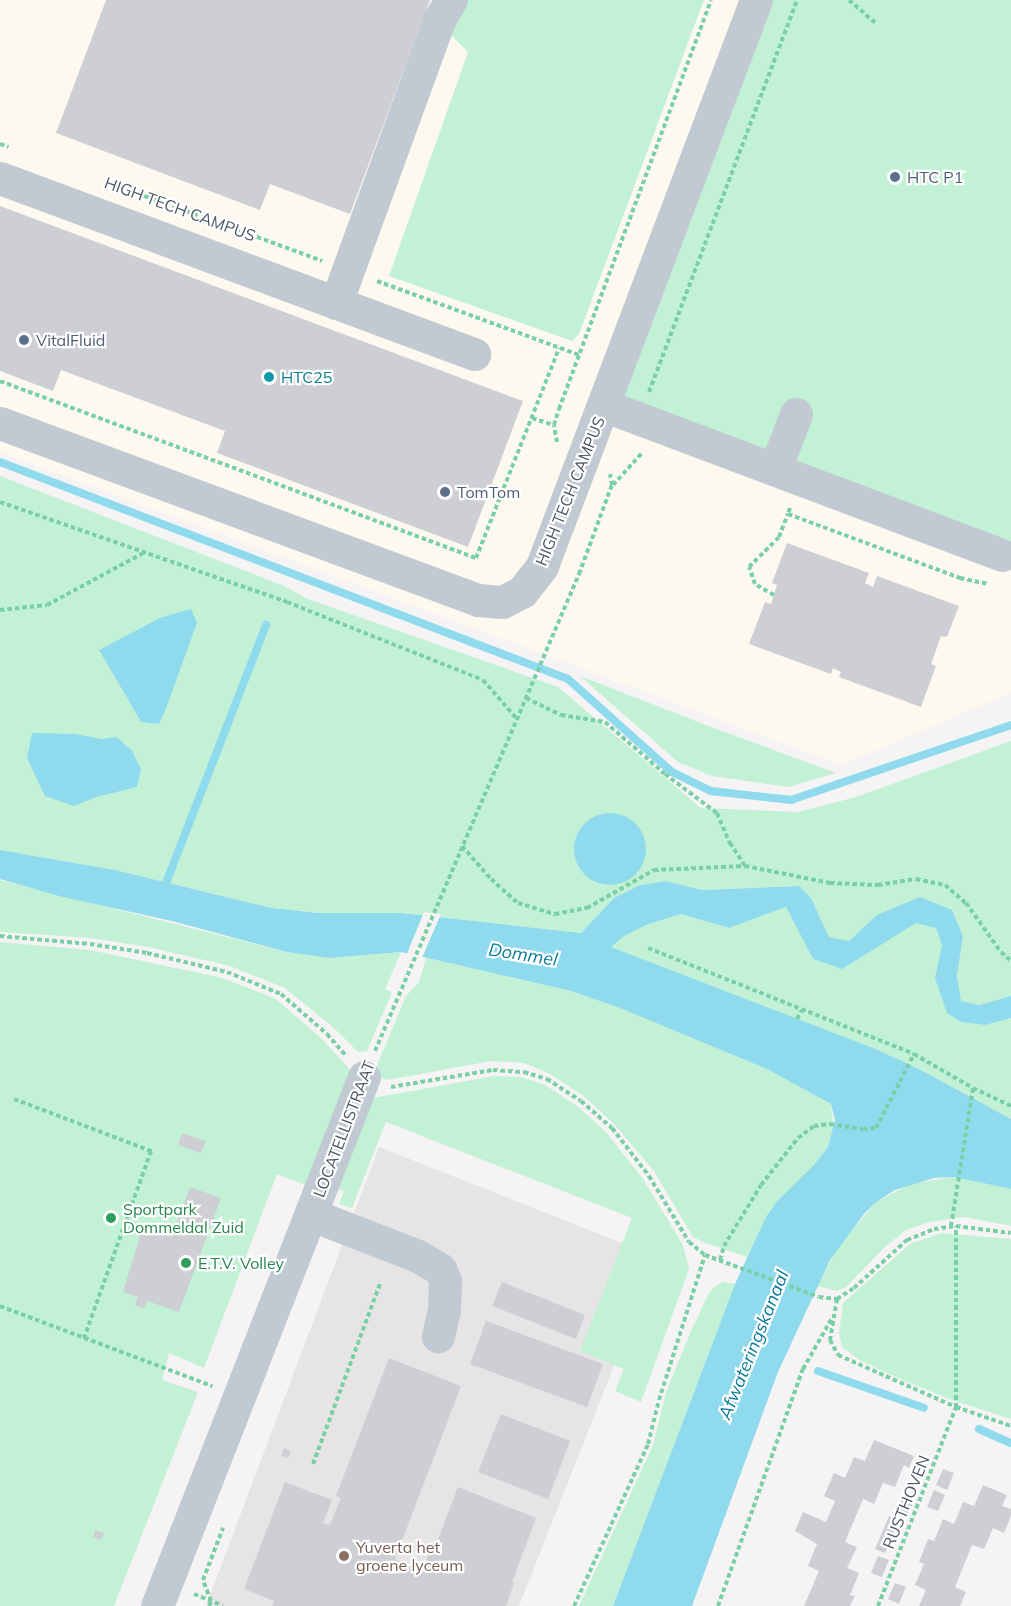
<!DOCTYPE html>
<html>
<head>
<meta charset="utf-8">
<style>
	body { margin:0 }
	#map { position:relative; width:1011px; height:1606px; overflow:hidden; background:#f5f3f3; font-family:Mulish,sans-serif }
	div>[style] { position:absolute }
	.commercial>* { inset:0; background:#fdf9ef }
	.education>* { inset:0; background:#e6e4e5 }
	.green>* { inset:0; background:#c3f1d5 }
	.water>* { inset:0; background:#90daee }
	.round { border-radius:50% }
	.pier>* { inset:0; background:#f5f3f3 }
	.stream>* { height:8px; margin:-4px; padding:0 4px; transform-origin:4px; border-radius:4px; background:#90daee }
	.building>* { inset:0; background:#cdcfd5 }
	.path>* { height:4px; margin-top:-2px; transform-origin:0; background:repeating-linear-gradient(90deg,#7ad0a6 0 4.5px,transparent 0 7.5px) }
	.minor>* { height:33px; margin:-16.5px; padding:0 16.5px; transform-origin:16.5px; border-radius:16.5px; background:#c1cad2 }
	.dots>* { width:16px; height:16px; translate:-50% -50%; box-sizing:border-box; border:3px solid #fff; border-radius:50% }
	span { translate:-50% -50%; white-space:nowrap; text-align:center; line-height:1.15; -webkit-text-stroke:4.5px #fff; paint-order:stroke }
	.service-label { font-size:16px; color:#4e5e75 }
	.left { translate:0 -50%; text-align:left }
	.street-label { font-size:16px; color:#4a5661 }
	.culture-label { font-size:16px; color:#0d838f }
	.leisure-label { font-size:16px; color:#27864d }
	.education-label { font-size:16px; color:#785e54 }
	.water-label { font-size:18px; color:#0c7c9b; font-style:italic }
</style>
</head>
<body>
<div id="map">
	<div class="commercial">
		<div style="clip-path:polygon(0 0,1011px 0,1011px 693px,841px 765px,0 452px)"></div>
	</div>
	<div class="education">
		<div style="clip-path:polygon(379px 1147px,657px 1257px,519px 1606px,206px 1606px)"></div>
	</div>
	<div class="green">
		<div style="clip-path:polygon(462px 0,704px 0,579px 334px,572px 341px,389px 276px,468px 52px,446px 30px)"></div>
		<div style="clip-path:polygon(771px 0,1011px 0,1011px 542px,623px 398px)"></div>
		<div style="clip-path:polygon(evenodd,0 476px,282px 585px,308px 599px,558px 687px,701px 808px,798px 812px,856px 797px,1011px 741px,1011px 996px,979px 1005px,960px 1001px,957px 976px,963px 936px,952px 910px,877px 915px,849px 941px,829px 937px,811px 898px,799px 886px,702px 890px,666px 881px,640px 885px,614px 898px,581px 933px,401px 913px,318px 913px,272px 908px,115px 870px,0 850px,0 476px,99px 650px,168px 700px,159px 724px,141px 722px,99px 650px)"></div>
		<div style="clip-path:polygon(580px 676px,706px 725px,836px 773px,789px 787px,712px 776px,678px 762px)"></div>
		<div style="clip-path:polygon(0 880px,287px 952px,329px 958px,401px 952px,385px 989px,392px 992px,367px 1051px,358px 1052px,333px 1027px,285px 988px,230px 966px,148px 947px,90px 938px,0 932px)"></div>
		<div style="clip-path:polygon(786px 907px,813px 959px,884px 941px,916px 923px,936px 927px,942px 945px,935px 978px,961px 1022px,985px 1025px,1011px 1018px,1011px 1119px,919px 1069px,610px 947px,624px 936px,646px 925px,681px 914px,729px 928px)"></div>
		<div style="clip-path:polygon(0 942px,90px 950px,223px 978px,276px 999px,321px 1038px,355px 1075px,311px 1187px,277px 1174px,204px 1368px,169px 1353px,162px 1380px,198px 1392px,114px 1606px,0 1606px)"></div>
		<div style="clip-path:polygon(426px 958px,571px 991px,620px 1008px,767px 1069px,831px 1104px,834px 1131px,828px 1147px,813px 1166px,777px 1201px,747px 1257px,703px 1242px,693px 1237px,654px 1171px,615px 1125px,585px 1097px,550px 1074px,524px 1063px,491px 1061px,388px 1080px,381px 1078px,377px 1071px,378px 1063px,406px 996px,419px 982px)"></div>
		<div style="clip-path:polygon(494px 1076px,521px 1077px,545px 1085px,577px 1106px,606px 1132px,643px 1179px,683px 1245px,689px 1269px,641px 1402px,615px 1391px,624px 1369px,580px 1351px,632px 1218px,386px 1122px,352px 1208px,339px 1204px,344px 1191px,329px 1186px,373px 1098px)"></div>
		<div style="clip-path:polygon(954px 1177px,1011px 1189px,1011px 1226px,965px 1217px,929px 1222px,906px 1230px,885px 1247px,846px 1287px,837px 1291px,817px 1286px,838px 1247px,875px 1203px,910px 1184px)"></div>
		<div style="clip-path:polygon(941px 1233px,1011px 1239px,1011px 1419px,952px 1400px,900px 1379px,861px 1361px,842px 1347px,839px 1333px,843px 1303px,910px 1244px)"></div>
		<div style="clip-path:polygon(723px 1282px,735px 1284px,613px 1606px,579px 1606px,653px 1445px,666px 1392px,691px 1331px,708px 1295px,714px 1287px)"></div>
	</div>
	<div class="water">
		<div style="clip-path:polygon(191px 609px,197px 623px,165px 711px,159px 724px,141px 722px,99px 650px,160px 618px)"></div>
		<div style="clip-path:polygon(32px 733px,75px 734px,102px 739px,117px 737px,132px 751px,141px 769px,137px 787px,96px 797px,74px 806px,45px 796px,27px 758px)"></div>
		<div class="round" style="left:574px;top:813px;width:72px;height:72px"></div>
		<div style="clip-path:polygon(0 850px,115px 870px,272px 908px,318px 913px,401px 913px,581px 933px,614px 898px,640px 885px,666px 881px,702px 890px,799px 886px,811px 898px,829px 937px,849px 941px,877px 915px,920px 897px,952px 910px,963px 936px,957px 976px,961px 1001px,979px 1005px,1011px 996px,1011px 1018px,985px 1025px,961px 1022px,947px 1013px,935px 978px,942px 945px,936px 928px,916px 923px,842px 969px,813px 959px,786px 907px,729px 928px,681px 914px,646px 925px,624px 936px,611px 947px,873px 1048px,919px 1069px,1011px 1119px,1011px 1189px,954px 1177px,934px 1178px,895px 1190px,875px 1203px,864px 1214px,830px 1260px,778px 1372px,692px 1606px,613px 1606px,735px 1284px,766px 1217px,777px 1201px,813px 1166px,828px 1147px,835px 1120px,831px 1104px,767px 1069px,620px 1008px,571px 991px,401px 952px,329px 958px,287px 952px,172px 921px,59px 896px,0 879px)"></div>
	</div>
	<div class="pier">
		<div style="clip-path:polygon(424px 912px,441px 914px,421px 960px,406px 956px)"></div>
	</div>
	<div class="stream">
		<div style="left:0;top:462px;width:608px;rotate:20.91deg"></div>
		<div style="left:568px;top:679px;width:140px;rotate:41.8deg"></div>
		<div style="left:672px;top:772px;width:43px;rotate:26deg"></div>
		<div style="left:711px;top:791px;width:81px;rotate:6.4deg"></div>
		<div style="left:791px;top:800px;width:232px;rotate:-18.8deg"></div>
		<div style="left:166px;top:883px;width:277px;rotate:-68.8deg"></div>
		<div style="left:818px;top:1371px;width:112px;rotate:19.2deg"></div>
		<div style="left:979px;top:1429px;width:35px;rotate:24deg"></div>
	</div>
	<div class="building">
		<div style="clip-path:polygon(106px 0,430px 0,350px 214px,270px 184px,260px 210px,56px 133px)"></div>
		<div style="clip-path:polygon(0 206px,523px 401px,468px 547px,217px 453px,225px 431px,61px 370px,53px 391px,0 371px)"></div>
		<div style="clip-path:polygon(787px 543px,869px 573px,865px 583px,873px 587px,877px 576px,959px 606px,947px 637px,941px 636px,931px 664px,936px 666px,921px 707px,839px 677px,841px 672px,833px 668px,831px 674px,749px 644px,765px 602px,771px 604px,777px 585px,772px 583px)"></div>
		<div style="clip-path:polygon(182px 1133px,206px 1141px,201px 1153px,178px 1145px)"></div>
		<div style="clip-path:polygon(190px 1187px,221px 1198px,179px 1312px,147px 1301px,144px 1309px,135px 1305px,138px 1297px,123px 1292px,143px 1226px,172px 1237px)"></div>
		<div style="clip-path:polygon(502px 1282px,585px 1315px,576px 1339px,492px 1306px)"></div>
		<div style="clip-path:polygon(486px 1321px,603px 1364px,587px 1407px,470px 1364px)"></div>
		<div style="clip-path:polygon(389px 1358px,461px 1386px,395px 1559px,422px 1572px,430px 1551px,433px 1552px,458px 1487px,536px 1518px,512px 1582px,514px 1583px,506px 1606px,272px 1606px,274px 1601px,244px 1589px,285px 1482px,332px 1500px,323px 1523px,330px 1525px,341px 1498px,336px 1496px)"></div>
		<div style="clip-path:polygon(501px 1414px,570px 1441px,548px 1499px,478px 1472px)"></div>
		<div style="clip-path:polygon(874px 1440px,914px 1456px,909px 1468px,904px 1465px,895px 1487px,883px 1483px,874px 1504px,863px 1499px,845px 1542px,857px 1547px,847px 1568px,859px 1573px,850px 1595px,855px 1596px,850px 1606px,804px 1606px,819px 1571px,808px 1566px,817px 1544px,795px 1531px,803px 1512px,826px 1522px,835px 1501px,824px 1496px,834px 1473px,845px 1478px,854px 1457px,865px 1461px)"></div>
		<div style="clip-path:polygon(284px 1448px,291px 1451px,288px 1458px,281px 1456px)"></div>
		<div style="clip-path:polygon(943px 1469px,954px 1473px,947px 1490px,936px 1485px)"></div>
		<div style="clip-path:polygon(983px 1485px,1007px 1495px,1002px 1506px,1011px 1509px,1011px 1516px,1004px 1533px,993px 1528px,984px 1549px,972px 1545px,955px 1587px,966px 1592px,960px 1606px,919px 1606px,926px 1590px,915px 1585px,924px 1564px,919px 1562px,928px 1539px,934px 1541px,943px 1519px,954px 1524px,963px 1502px,974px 1506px)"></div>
		<div style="clip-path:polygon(934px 1490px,945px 1495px,938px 1511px,927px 1507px)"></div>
		<div style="clip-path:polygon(903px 1497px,914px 1501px,907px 1518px,896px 1514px)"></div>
		<div style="clip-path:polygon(889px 1516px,899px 1521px,885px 1553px,875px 1549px)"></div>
		<div style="clip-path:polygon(95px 1530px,104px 1533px,101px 1540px,93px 1537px)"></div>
		<div style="clip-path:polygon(878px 1556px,889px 1560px,882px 1577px,871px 1573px)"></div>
		<div style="clip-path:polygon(895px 1583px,906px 1587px,899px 1604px,888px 1599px)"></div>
	</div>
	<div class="path">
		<div style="left:849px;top:0;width:37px;rotate:41deg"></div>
		<div style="left:0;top:144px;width:9px;rotate:18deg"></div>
		<div style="left:123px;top:188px;width:212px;rotate:20.1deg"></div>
		<div style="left:377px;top:281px;width:215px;rotate:20.1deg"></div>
		<div style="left:0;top:381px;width:508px;rotate:20.4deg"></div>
		<div style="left:476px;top:558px;width:226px;rotate:-68.4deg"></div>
		<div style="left:649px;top:392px;width:419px;rotate:-69.3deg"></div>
		<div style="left:532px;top:418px;width:23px;rotate:18deg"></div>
		<div style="left:557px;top:442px;width:17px;rotate:-100deg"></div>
		<div style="left:554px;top:425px;width:17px;rotate:-73deg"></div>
		<div style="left:559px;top:409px;width:436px;rotate:-69.6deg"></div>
		<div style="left:613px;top:485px;width:43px;rotate:-47.8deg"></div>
		<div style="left:0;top:502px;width:304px;rotate:19.2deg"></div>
		<div style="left:287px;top:602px;width:211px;rotate:21.7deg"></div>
		<div style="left:483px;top:680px;width:50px;rotate:49deg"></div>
		<div style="left:790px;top:508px;width:6px;rotate:108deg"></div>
		<div style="left:788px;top:514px;width:184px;rotate:20.4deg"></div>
		<div style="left:960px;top:578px;width:29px;rotate:12deg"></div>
		<div style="left:774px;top:595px;width:22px;rotate:-150deg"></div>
		<div style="left:755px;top:584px;width:18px;rotate:-109deg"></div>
		<div style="left:749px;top:567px;width:42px;rotate:-45deg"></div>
		<div style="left:779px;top:537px;width:25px;rotate:-69deg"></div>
		<div style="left:0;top:610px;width:47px;rotate:-6.1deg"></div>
		<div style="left:47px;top:605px;width:109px;rotate:-28.4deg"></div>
		<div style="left:526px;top:698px;width:39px;rotate:26deg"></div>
		<div style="left:561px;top:715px;width:45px;rotate:9deg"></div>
		<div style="left:605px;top:722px;width:79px;rotate:40.9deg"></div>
		<div style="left:665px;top:774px;width:65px;rotate:36.9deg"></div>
		<div style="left:717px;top:813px;width:33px;rotate:67deg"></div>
		<div style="left:730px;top:843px;width:27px;rotate:57deg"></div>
		<div style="left:745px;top:866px;width:87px;rotate:11.3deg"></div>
		<div style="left:830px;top:883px;width:48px;rotate:2.4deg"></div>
		<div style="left:878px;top:885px;width:38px;rotate:-9deg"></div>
		<div style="left:916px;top:879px;width:30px;rotate:12deg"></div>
		<div style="left:945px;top:885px;width:28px;rotate:41deg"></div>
		<div style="left:966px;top:903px;width:60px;rotate:54.5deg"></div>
		<div style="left:1001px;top:952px;width:13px;rotate:42deg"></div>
		<div style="left:462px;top:846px;width:44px;rotate:48.7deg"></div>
		<div style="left:491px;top:879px;width:36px;rotate:42deg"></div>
		<div style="left:518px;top:903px;width:39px;rotate:17deg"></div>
		<div style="left:555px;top:914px;width:33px;rotate:-11deg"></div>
		<div style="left:587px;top:908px;width:77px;rotate:-29.6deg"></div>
		<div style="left:654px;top:870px;width:91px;rotate:-2.5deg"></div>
		<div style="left:0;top:936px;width:90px;rotate:5.1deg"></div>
		<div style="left:90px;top:944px;width:58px;rotate:9deg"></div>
		<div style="left:147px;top:953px;width:82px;rotate:13.4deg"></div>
		<div style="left:227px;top:972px;width:58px;rotate:22.2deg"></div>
		<div style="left:281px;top:994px;width:61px;rotate:41deg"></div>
		<div style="left:327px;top:1034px;width:29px;rotate:49deg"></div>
		<div style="left:648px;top:948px;width:286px;rotate:21.7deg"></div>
		<div style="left:797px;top:1019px;width:10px;rotate:-61deg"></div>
		<div style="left:375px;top:1051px;width:519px;rotate:-66.84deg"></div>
		<div style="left:579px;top:574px;width:95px;rotate:-69.7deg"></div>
		<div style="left:612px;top:485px;width:11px;rotate:-100deg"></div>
		<div style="left:391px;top:1087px;width:103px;rotate:-9.5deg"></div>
		<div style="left:493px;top:1070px;width:31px;rotate:4deg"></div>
		<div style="left:524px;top:1072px;width:24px;rotate:17deg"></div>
		<div style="left:547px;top:1079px;width:40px;rotate:32.9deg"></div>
		<div style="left:581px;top:1101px;width:41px;rotate:41.1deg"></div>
		<div style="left:612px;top:1128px;width:61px;rotate:52.4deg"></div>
		<div style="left:649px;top:1176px;width:77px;rotate:58.8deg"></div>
		<div style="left:689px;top:1242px;width:21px;rotate:39deg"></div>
		<div style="left:705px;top:1255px;width:121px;rotate:20.2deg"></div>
		<div style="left:819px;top:1297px;width:18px;rotate:6deg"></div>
		<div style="left:837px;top:1299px;width:20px;rotate:-33deg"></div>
		<div style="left:854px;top:1288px;width:72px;rotate:-42.2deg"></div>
		<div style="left:907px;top:1240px;width:29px;rotate:-22deg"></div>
		<div style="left:934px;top:1229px;width:22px;rotate:-8deg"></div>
		<div style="left:956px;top:1226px;width:55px;rotate:7.3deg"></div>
		<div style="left:14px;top:1099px;width:147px;rotate:20.8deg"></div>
		<div style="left:151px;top:1151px;width:199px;rotate:109.7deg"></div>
		<div style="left:951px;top:1226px;width:140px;rotate:-80.9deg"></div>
		<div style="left:973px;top:1088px;width:42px;rotate:25.3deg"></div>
		<div style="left:720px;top:1260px;width:15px;rotate:-74deg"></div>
		<div style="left:724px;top:1246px;width:71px;rotate:-58.8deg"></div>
		<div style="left:761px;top:1185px;width:60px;rotate:-51.8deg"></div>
		<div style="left:798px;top:1138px;width:20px;rotate:-37deg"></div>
		<div style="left:814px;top:1126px;width:16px;rotate:-7deg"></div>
		<div style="left:830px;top:1124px;width:33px;rotate:9deg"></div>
		<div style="left:863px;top:1129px;width:13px;rotate:-4deg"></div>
		<div style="left:876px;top:1128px;width:83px;rotate:-62.8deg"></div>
		<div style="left:914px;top:1054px;width:68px;rotate:30deg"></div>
		<div style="left:837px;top:1299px;width:42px;rotate:99.7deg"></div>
		<div style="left:830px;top:1340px;width:17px;rotate:62deg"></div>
		<div style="left:838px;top:1355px;width:129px;rotate:23.8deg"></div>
		<div style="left:956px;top:1407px;width:58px;rotate:19.1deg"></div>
		<div style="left:0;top:1306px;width:227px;rotate:20.7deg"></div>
		<div style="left:313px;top:1464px;width:195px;rotate:-69.6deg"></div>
		<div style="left:194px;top:1594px;width:31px;rotate:22deg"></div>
		<div style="left:209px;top:1606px;width:5px;rotate:-68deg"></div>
		<div style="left:211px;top:1601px;width:22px;rotate:-111deg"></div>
		<div style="left:203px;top:1580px;width:56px;rotate:-69deg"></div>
		<div style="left:574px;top:1606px;width:178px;rotate:-65.4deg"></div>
		<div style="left:648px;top:1444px;width:45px;rotate:-76deg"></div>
		<div style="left:659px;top:1400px;width:152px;rotate:-72.4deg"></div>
		<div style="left:718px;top:1606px;width:252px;rotate:-70.3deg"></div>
		<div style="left:803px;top:1369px;width:59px;rotate:-60.4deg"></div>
		<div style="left:878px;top:1606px;width:214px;rotate:-68.6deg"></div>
		<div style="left:956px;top:1407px;width:181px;rotate:-90deg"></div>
	</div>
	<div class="minor">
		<div style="left:0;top:178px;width:506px;rotate:20.37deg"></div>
		<div style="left:336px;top:303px;width:303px;rotate:-70deg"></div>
		<div style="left:440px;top:18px;width:21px;rotate:-59deg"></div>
		<div style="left:603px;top:405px;width:426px;rotate:20.6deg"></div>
		<div style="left:0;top:423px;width:510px;rotate:20.32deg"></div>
		<div style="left:478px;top:600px;width:24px;rotate:5deg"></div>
		<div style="left:502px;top:602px;width:22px;rotate:-27deg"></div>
		<div style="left:522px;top:592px;width:33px;rotate:-52deg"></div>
		<div style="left:542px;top:566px;width:605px;rotate:-69.29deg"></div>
		<div style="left:775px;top:469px;width:59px;rotate:-69.1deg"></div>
		<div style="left:325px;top:1220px;width:100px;rotate:21.2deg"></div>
		<div style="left:418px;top:1256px;width:26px;rotate:31deg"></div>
		<div style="left:440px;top:1269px;width:13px;rotate:67deg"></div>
		<div style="left:445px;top:1281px;width:29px;rotate:92deg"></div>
		<div style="left:444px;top:1310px;width:27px;rotate:103deg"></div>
		<div style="left:157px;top:1606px;width:568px;rotate:-68.63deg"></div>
	</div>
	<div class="dots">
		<div style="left:895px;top:177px;background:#5c6f8a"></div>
		<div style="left:24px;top:340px;background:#5c6f8a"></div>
		<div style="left:269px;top:377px;background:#0f9aa8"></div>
		<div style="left:445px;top:492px;background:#5c6f8a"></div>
		<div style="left:111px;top:1218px;background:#2e9e5b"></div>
		<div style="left:186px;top:1263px;background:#2e9e5b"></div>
		<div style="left:344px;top:1556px;background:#8d6e63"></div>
	</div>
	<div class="service-label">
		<span class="left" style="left:907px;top:177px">HTC P1</span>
		<span class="left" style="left:36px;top:340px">VitalFluid</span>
		<span class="left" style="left:457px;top:492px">TomTom</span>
	</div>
	<div class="street-label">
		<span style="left:180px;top:209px;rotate:20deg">HIGH TECH CAMPUS</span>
		<span style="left:570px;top:491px;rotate:-68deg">HIGH TECH CAMPUS</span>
		<span style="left:344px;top:1129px;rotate:-69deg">LOCATELLISTRAAT</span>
		<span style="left:906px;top:1502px;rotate:-68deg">RUSTHOVEN</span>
	</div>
	<div class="culture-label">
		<span class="left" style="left:281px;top:377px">HTC25</span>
	</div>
	<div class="leisure-label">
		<span class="left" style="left:123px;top:1218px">Sportpark<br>Dommeldal Zuid</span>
		<span class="left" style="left:198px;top:1263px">E.T.V. Volley</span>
	</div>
	<div class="education-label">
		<span class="left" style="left:356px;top:1556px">Yuverta het<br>groene lyceum</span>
	</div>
	<div class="water-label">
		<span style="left:523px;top:955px;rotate:9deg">Dommel</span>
		<span style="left:754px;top:1345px;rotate:-68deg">Afwateringskanaal</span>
	</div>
</div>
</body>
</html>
